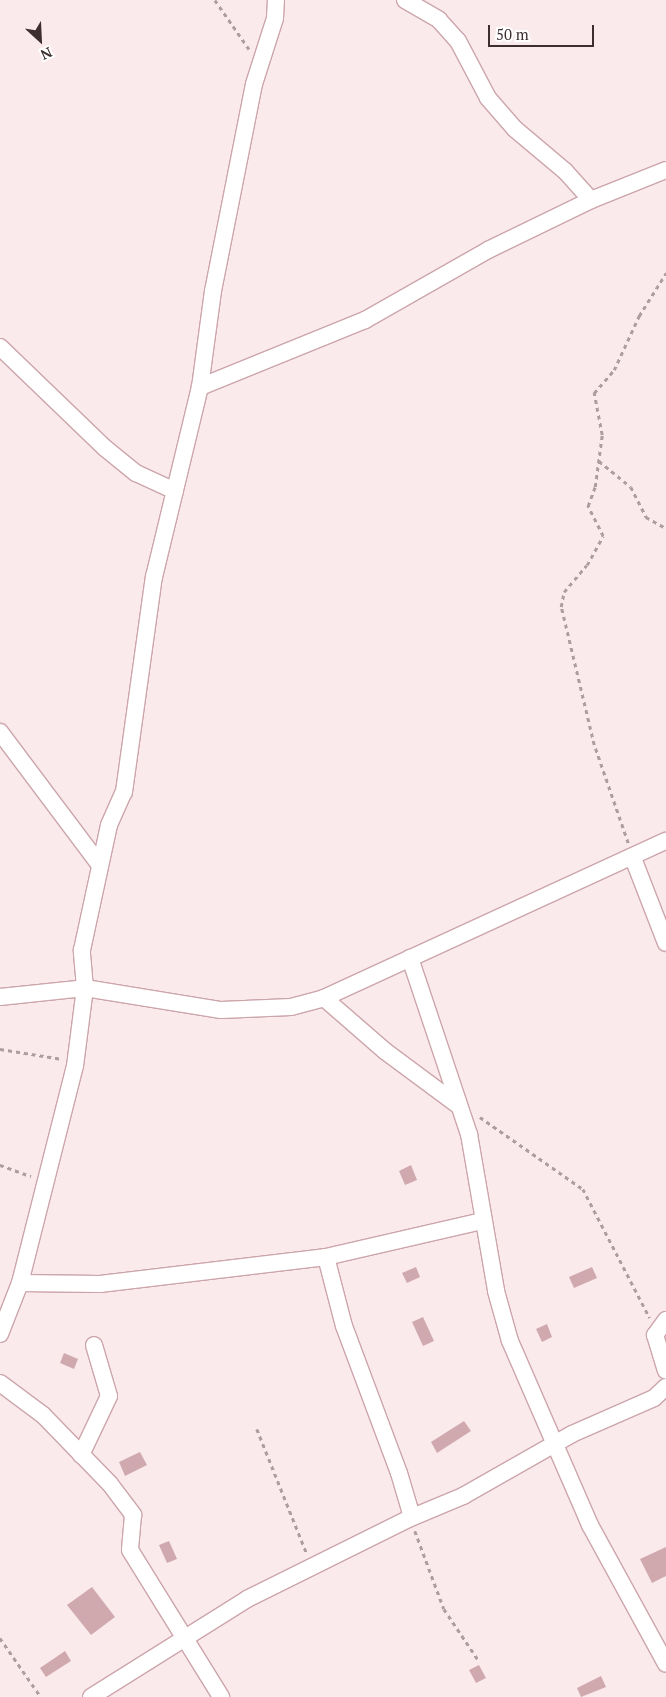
<!DOCTYPE html>
<html>
<head>
<meta charset="utf-8">
<style>
	body { margin:0 }
	#map { position:relative; width:666px; height:1697px; overflow:hidden; background:#faeaec; font-family:"PT Serif",serif }
	div>[style] { position:absolute }
	.building>* { inset:0; background:#d0a9af }
	.path>* { height:2.5px; margin-top:-1.25px; transform-origin:0; background:repeating-linear-gradient(90deg,#ad9d9f 0 4px,transparent 0 8px) }
	.roads { filter:drop-shadow(1px 0 #cca5ab) drop-shadow(-1px 0 #cca5ab) drop-shadow(0 1px #cca5ab) drop-shadow(0 -1px #cca5ab) }
	.minor>* { height:16px; margin:-8px; padding:0 8px; transform-origin:8px; border-radius:8px; background:#fff }
	span { translate:-50% -50%; white-space:nowrap; text-align:center; line-height:1.15; -webkit-text-stroke:4px #fff; paint-order:stroke }
	.north { position:absolute; left:15px; top:15px; width:50px; height:50px; -webkit-text-stroke:4px #fff; paint-order:stroke; rotate:155deg; font-size:14px; font-weight:700; line-height:20px; text-align:center; color:#3c2d2f }
	.north::after { content:''; display:block; margin:auto; width:18px; height:22px; background:#3c2d2f; clip-path:polygon(50% 0,100% 100%,50% 72%,0 100%) }
	.scale { position:absolute; left:488px; top:25px; width:106px; height:22px; box-sizing:border-box; border:2px solid #3c2d2f; border-top:0; padding-left:6px; font-size:15px; line-height:18px; white-space:nowrap; color:#3c2d2f; -webkit-text-stroke:4px #fff; paint-order:stroke }
</style>
</head>
<body>
<div id="map">
	<div class="building">
		<div style="clip-path:polygon(411px 1165px,417px 1180px,405px 1185px,399px 1171px)"></div>
		<div style="clip-path:polygon(416px 1267px,420px 1277px,407px 1283px,402px 1273px)"></div>
		<div style="clip-path:polygon(592px 1267px,597px 1278px,574px 1288px,569px 1277px)"></div>
		<div style="clip-path:polygon(423px 1317px,434px 1341px,423px 1346px,412px 1322px)"></div>
		<div style="clip-path:polygon(547px 1324px,552px 1337px,542px 1342px,536px 1329px)"></div>
		<div style="clip-path:polygon(64px 1353px,78px 1359px,74px 1369px,60px 1363px)"></div>
		<div style="clip-path:polygon(464px 1421px,471px 1431px,437px 1453px,431px 1442px)"></div>
		<div style="clip-path:polygon(140px 1452px,147px 1465px,125px 1476px,119px 1462px)"></div>
		<div style="clip-path:polygon(169px 1541px,177px 1559px,167px 1563px,159px 1545px)"></div>
		<div style="clip-path:polygon(666px 1547px,666px 1576px,652px 1583px,640px 1559px)"></div>
		<div style="clip-path:polygon(92px 1587px,115px 1617px,91px 1635px,67px 1605px)"></div>
		<div style="clip-path:polygon(65px 1651px,71px 1661px,46px 1677px,40px 1668px)"></div>
		<div style="clip-path:polygon(479px 1665px,486px 1678px,476px 1683px,469px 1670px)"></div>
		<div style="clip-path:polygon(601px 1676px,606px 1687px,581px 1697px,577px 1688px)"></div>
	</div>
	<div class="path">
		<div style="left:215px;top:0;width:60px;rotate:55.2deg"></div>
		<div style="left:599px;top:461px;width:41px;rotate:39.1deg"></div>
		<div style="left:631px;top:487px;width:34px;rotate:63deg"></div>
		<div style="left:646px;top:517px;width:23px;rotate:29deg"></div>
		<div style="left:628px;top:843px;width:104px;rotate:-109.1deg"></div>
		<div style="left:594px;top:745px;width:142px;rotate:-103.4deg"></div>
		<div style="left:561px;top:607px;width:15px;rotate:-79deg"></div>
		<div style="left:564px;top:592px;width:35px;rotate:-50deg"></div>
		<div style="left:587px;top:565px;width:33px;rotate:-61deg"></div>
		<div style="left:603px;top:536px;width:34px;rotate:-117deg"></div>
		<div style="left:588px;top:506px;width:20px;rotate:-70deg"></div>
		<div style="left:595px;top:487px;width:52px;rotate:-82.3deg"></div>
		<div style="left:602px;top:435px;width:43px;rotate:-100.8deg"></div>
		<div style="left:594px;top:393px;width:30px;rotate:-49deg"></div>
		<div style="left:614px;top:370px;width:60px;rotate:-65.2deg"></div>
		<div style="left:639px;top:316px;width:51px;rotate:-57.9deg"></div>
		<div style="left:0;top:1049px;width:63px;rotate:9.2deg"></div>
		<div style="left:480px;top:1117px;width:126px;rotate:35deg"></div>
		<div style="left:583px;top:1189px;width:145px;rotate:62.6deg"></div>
		<div style="left:0;top:1165px;width:33px;rotate:20deg"></div>
		<div style="left:257px;top:1429px;width:135px;rotate:68.2deg"></div>
		<div style="left:415px;top:1531px;width:83px;rotate:69.6deg"></div>
		<div style="left:444px;top:1609px;width:63px;rotate:56.1deg"></div>
		<div style="left:0;top:1638px;width:72px;rotate:55.2deg"></div>
	</div>
	<div class="roads">
		<div class="minor">
			<div style="left:405px;top:0;width:39px;rotate:30deg"></div>
			<div style="left:439px;top:20px;width:28px;rotate:48deg"></div>
			<div style="left:458px;top:41px;width:64px;rotate:62.2deg"></div>
			<div style="left:488px;top:98px;width:41px;rotate:48.9deg"></div>
			<div style="left:515px;top:129px;width:65px;rotate:40deg"></div>
			<div style="left:565px;top:171px;width:39px;rotate:48deg"></div>
			<div style="left:0;top:347px;width:146px;rotate:43.9deg"></div>
			<div style="left:105px;top:448px;width:40px;rotate:39deg"></div>
			<div style="left:136px;top:473px;width:43px;rotate:24.8deg"></div>
			<div style="left:200px;top:387px;width:178px;rotate:-22.1deg"></div>
			<div style="left:365px;top:320px;width:142px;rotate:-29.6deg"></div>
			<div style="left:488px;top:250px;width:114px;rotate:-25.9deg"></div>
			<div style="left:591px;top:200px;width:81px;rotate:-21.8deg"></div>
			<div style="left:0;top:732px;width:165px;rotate:53.1deg"></div>
			<div style="left:633px;top:858px;width:91px;rotate:68.8deg"></div>
			<div style="left:410px;top:958px;width:186px;rotate:71.5deg"></div>
			<div style="left:469px;top:1134px;width:159px;rotate:80.2deg"></div>
			<div style="left:496px;top:1291px;width:52px;rotate:74.4deg"></div>
			<div style="left:510px;top:1341px;width:201px;rotate:66.5deg"></div>
			<div style="left:590px;top:1525px;width:158px;rotate:61.3deg"></div>
			<div style="left:0;top:997px;width:85px;rotate:-6deg"></div>
			<div style="left:85px;top:988px;width:138px;rotate:9.2deg"></div>
			<div style="left:221px;top:1010px;width:70px;rotate:-2.5deg"></div>
			<div style="left:291px;top:1007px;width:34px;rotate:-15deg"></div>
			<div style="left:324px;top:998px;width:376px;rotate:-24.7deg"></div>
			<div style="left:324px;top:998px;width:81px;rotate:41deg"></div>
			<div style="left:385px;top:1051px;width:92px;rotate:36.6deg"></div>
			<div style="left:326px;top:1257px;width:71px;rotate:75.4deg"></div>
			<div style="left:344px;top:1326px;width:157px;rotate:69.5deg"></div>
			<div style="left:399px;top:1473px;width:46px;rotate:73.5deg"></div>
			<div style="left:20px;top:1283px;width:80px;rotate:0.7deg"></div>
			<div style="left:100px;top:1284px;width:228px;rotate:-6.8deg"></div>
			<div style="left:326px;top:1257px;width:160px;rotate:-13deg"></div>
			<div style="left:666px;top:1320px;width:19px;rotate:126deg"></div>
			<div style="left:655px;top:1335px;width:37px;rotate:73deg"></div>
			<div style="left:0;top:1334px;width:55px;rotate:-68.6deg"></div>
			<div style="left:20px;top:1283px;width:224px;rotate:-75.8deg"></div>
			<div style="left:75px;top:1066px;width:79px;rotate:-82.7deg"></div>
			<div style="left:85px;top:988px;width:38px;rotate:-95deg"></div>
			<div style="left:82px;top:950px;width:128px;rotate:-77.8deg"></div>
			<div style="left:109px;top:825px;width:36px;rotate:-66deg"></div>
			<div style="left:124px;top:792px;width:217px;rotate:-82.1deg"></div>
			<div style="left:154px;top:577px;width:195px;rotate:-76.4deg"></div>
			<div style="left:200px;top:387px;width:97px;rotate:-82.3deg"></div>
			<div style="left:213px;top:291px;width:211px;rotate:-78.8deg"></div>
			<div style="left:254px;top:84px;width:69px;rotate:-72.3deg"></div>
			<div style="left:275px;top:18px;width:18px;rotate:-87deg"></div>
			<div style="left:0;top:1383px;width:54px;rotate:36.7deg"></div>
			<div style="left:43px;top:1415px;width:96px;rotate:45.8deg"></div>
			<div style="left:110px;top:1484px;width:39px;rotate:53deg"></div>
			<div style="left:133px;top:1515px;width:35px;rotate:95deg"></div>
			<div style="left:130px;top:1550px;width:173px;rotate:58.2deg"></div>
			<div style="left:81px;top:1455px;width:65px;rotate:-64.6deg"></div>
			<div style="left:109px;top:1396px;width:53px;rotate:-106.4deg"></div>
			<div style="left:91px;top:1697px;width:184px;rotate:-32.1deg"></div>
			<div style="left:247px;top:1599px;width:180px;rotate:-26.4deg"></div>
			<div style="left:408px;top:1519px;width:60px;rotate:-22.7deg"></div>
			<div style="left:463px;top:1496px;width:125px;rotate:-29.6deg"></div>
			<div style="left:572px;top:1434px;width:90px;rotate:-23.7deg"></div>
			<div style="left:654px;top:1398px;width:16px;rotate:-43deg"></div>
		</div>
	</div>
	<div class="north">N</div>
	<div class="scale">50 m</div>
</div>
</body>
</html>
